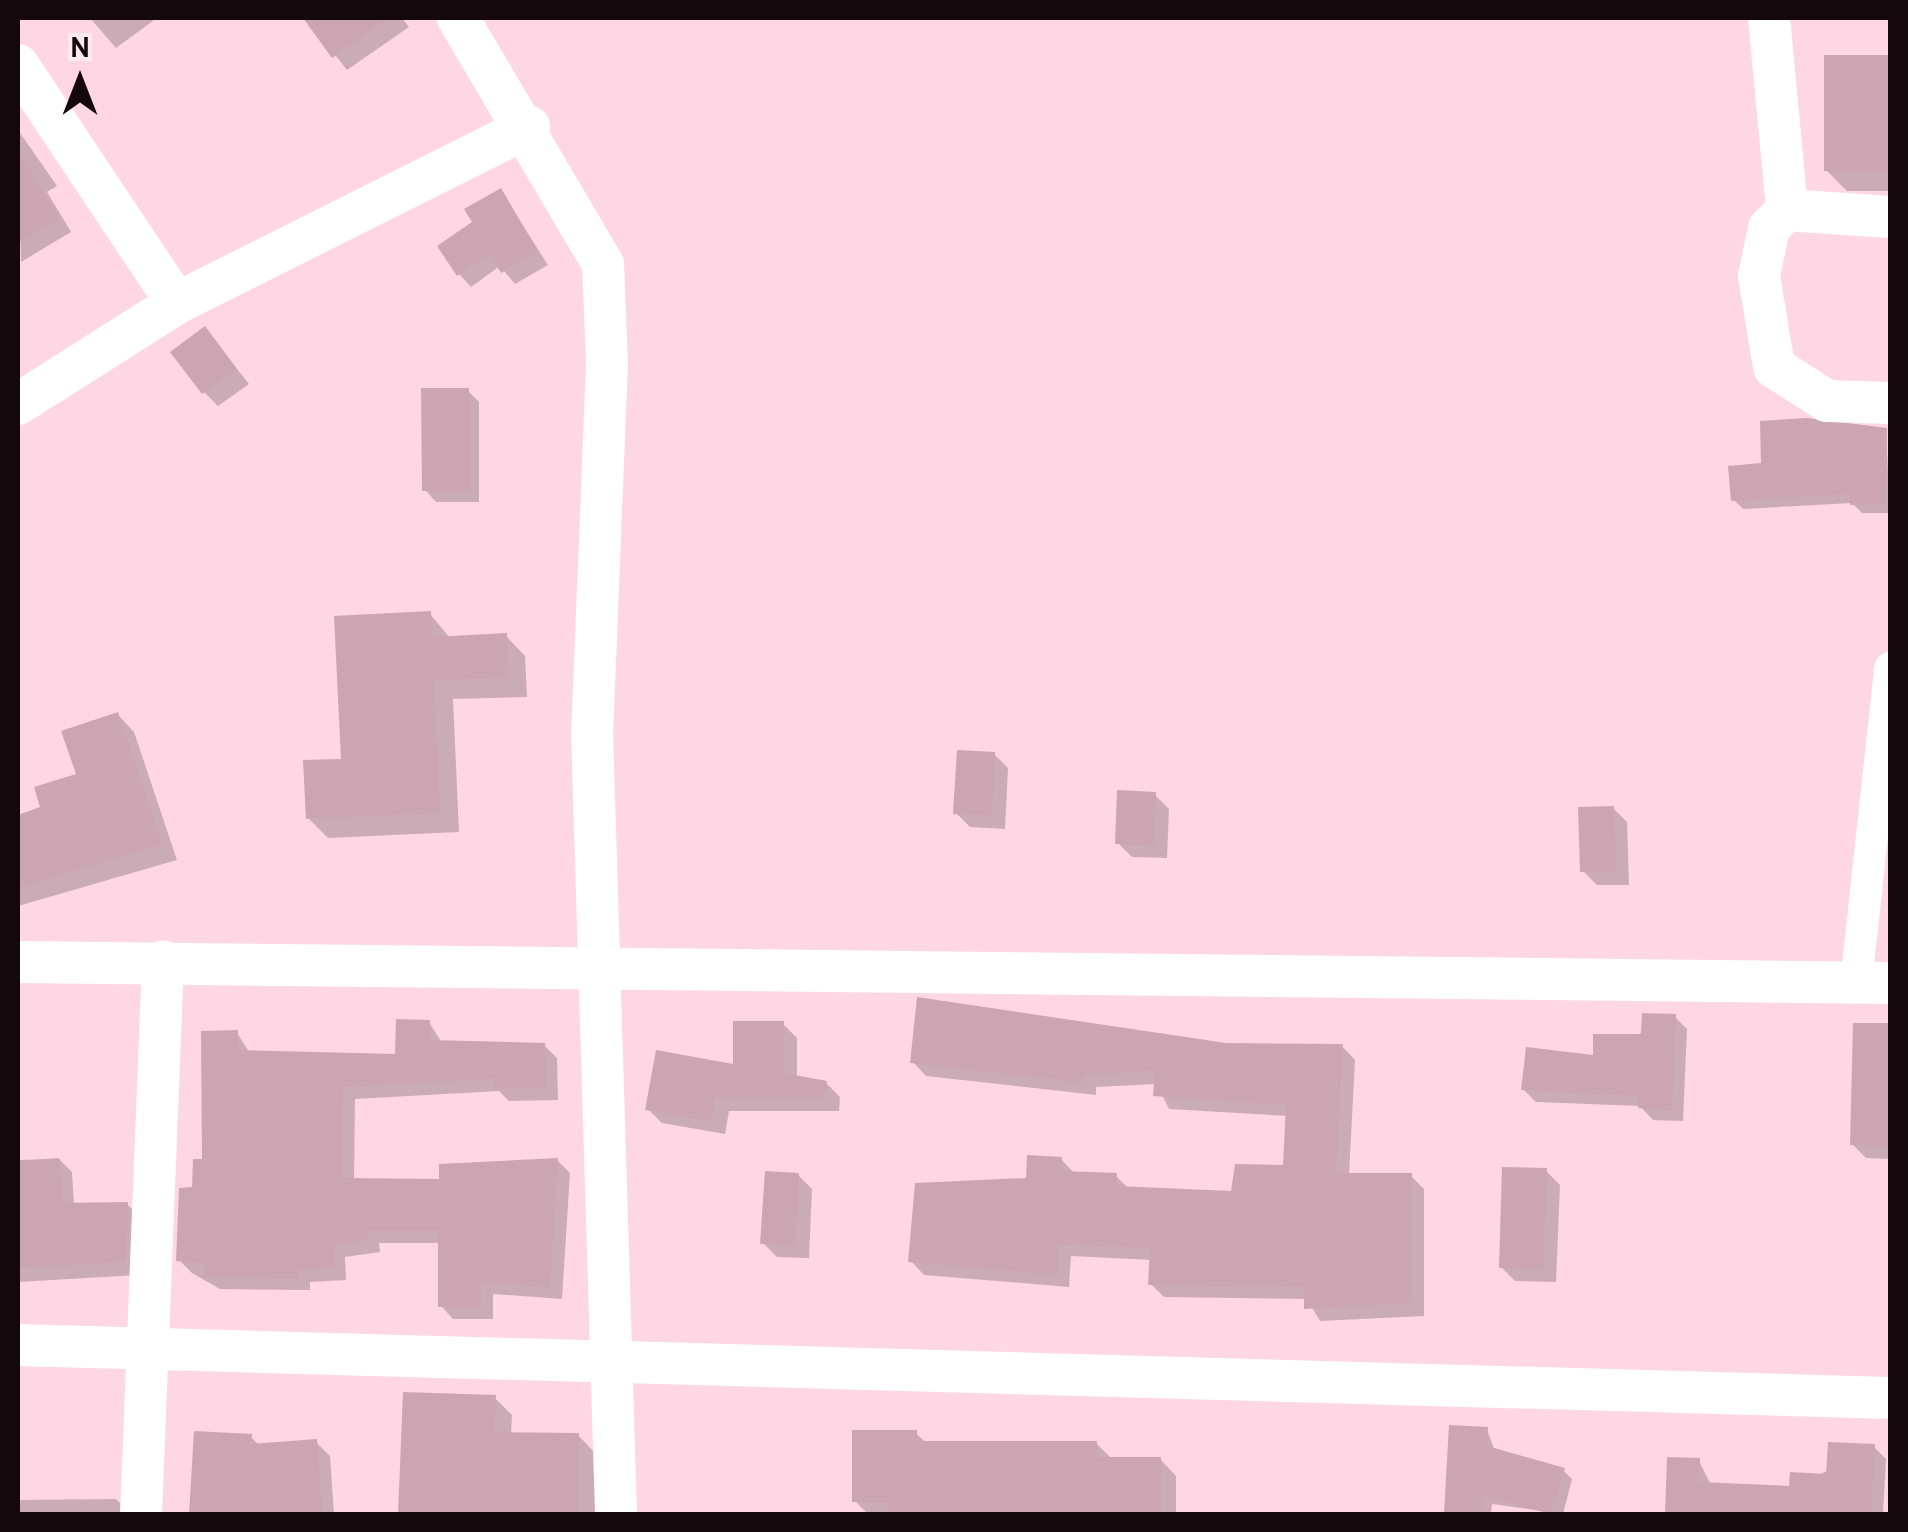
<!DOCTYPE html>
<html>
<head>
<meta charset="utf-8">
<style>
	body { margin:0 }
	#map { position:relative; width:1908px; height:1532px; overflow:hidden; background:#fed6e4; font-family:Overpass,sans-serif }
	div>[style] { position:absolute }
	.shadow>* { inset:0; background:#0003 }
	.building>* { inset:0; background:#cba5b2 }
	.pedestrian>* { height:32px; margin:-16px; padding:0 16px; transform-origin:16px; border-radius:16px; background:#fff }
	.minor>* { height:42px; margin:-21px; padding:0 21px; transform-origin:21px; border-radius:21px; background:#fff }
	span { translate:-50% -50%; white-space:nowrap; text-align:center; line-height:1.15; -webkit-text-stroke:9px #fbebf0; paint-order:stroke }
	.frame { position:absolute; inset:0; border:20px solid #15080d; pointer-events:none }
	.north { position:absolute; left:30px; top:30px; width:100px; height:100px; -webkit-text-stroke:8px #fbebf0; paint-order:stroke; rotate:0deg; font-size:28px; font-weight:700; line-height:40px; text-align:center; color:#15080d }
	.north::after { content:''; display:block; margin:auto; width:35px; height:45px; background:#15080d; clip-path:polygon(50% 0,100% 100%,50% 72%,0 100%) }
</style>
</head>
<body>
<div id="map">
	<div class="shadow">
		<div style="clip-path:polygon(90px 18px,157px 18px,116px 48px)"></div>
		<div style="clip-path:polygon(306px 18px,402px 18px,409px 27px,347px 70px)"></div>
		<div style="clip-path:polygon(1826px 58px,1890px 58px,1890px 191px,1847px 191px,1826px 170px)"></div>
		<div style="clip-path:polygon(18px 130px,57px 186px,47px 192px,71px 232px,21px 262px)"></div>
		<div style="clip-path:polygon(501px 191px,548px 265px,515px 284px,500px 266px,471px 287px,459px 274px,475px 222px)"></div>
		<div style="clip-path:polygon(205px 329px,249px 384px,218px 406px,204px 392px)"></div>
		<div style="clip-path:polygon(468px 391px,479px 402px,479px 502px,436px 502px,425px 490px)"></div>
		<div style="clip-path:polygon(1886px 430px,1890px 513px,1862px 513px,1852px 503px,1743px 509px,1734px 500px,1763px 466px)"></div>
		<div style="clip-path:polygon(430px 614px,450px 638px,506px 636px,525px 656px,527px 697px,453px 699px,459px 832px,328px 838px,308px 818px)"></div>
		<div style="clip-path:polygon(118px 715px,134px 732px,177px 860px,18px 906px,18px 816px,43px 810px,79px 776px)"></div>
		<div style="clip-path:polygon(994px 754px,1008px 768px,1005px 829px,970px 827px,956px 813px)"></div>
		<div style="clip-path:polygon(1155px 795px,1169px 809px,1167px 858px,1132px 857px,1118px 843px)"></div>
		<div style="clip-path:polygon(1613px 808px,1627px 822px,1629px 885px,1597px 885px,1583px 871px)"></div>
		<div style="clip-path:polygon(1675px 1017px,1687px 1029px,1683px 1121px,1653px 1120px,1640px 1106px,1536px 1102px,1523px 1089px)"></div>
		<div style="clip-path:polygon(429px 1022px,442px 1043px,544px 1045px,557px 1058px,558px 1100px,509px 1101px,499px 1091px,355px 1099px,354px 1181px,441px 1182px,557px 1160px,570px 1173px,562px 1299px,493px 1294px,493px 1319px,453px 1319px,441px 1306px,441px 1243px,379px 1243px,380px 1252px,345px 1257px,346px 1280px,310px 1282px,310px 1290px,220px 1289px,192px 1273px,179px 1260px,237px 1033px,250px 1053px,398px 1057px)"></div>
		<div style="clip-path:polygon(783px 1024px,797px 1038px,797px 1078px,826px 1083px,840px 1097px,839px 1111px,729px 1111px,725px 1134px,662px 1123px,648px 1109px,736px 1067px)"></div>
		<div style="clip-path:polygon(1889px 1026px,1890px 1159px,1866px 1158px,1852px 1144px)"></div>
		<div style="clip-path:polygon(1226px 1045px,1342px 1046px,1355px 1060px,1349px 1175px,1410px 1175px,1424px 1189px,1424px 1316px,1320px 1321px,1307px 1299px,1164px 1297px,1151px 1284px,1152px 1260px,1071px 1256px,1069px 1287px,924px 1275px,911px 1261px,1061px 1159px,1074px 1173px,1116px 1176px,1129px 1189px,1233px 1194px,1286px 1168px,1288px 1116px,1169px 1109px,1157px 1084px,1096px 1087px,1096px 1095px,926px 1076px,913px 1062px)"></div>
		<div style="clip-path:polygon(58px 1158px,72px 1172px,74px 1205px,127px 1204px,141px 1218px,138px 1275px,18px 1282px,18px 1161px)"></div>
		<div style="clip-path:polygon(1546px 1171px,1560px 1185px,1556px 1282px,1515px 1281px,1501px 1267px)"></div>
		<div style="clip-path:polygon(798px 1175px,812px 1189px,809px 1258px,777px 1257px,763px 1243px)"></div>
		<div style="clip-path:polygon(405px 1394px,495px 1398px,512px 1415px,511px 1435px,578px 1435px,595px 1453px,595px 1514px,401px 1514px)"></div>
		<div style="clip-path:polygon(1451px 1428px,1487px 1430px,1495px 1451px,1563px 1470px,1572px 1479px,1563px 1514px,1492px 1504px,1491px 1514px,1446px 1514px)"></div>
		<div style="clip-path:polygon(916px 1433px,926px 1443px,1096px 1443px,1112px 1459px,1160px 1459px,1176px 1476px,1176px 1514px,868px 1514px,855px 1501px)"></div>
		<div style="clip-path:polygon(197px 1434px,251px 1437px,260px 1446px,316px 1442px,330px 1456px,334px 1514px,192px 1514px)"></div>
		<div style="clip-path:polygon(1874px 1447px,1886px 1459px,1883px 1514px,1668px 1514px,1670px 1459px,1699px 1461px,1711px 1485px,1791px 1489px)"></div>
		<div style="clip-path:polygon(18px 1490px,19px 1500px,116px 1499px,131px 1514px,18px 1514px)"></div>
	</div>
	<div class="building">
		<div style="clip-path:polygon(303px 18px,389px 18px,332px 58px)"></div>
		<div style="clip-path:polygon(1824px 55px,1890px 55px,1890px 171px,1824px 171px)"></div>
		<div style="clip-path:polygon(18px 149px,59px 219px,18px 243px)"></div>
		<div style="clip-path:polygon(501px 188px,538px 252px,501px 273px,490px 254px,457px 276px,437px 246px,472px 222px,464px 209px)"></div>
		<div style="clip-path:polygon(205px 326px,237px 369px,202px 394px,170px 352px)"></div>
		<div style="clip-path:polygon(421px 388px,469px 388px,469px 491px,422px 491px)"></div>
		<div style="clip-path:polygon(1807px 418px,1887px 428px,1886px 505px,1850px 505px,1850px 494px,1731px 501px,1728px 466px,1761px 463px,1760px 421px)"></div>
		<div style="clip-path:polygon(431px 611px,432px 637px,507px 633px,509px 678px,434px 680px,440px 813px,306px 819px,303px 760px,341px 759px,334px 616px)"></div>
		<div style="clip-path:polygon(118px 712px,162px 844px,18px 888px,18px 815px,40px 807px,34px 787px,76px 774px,61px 731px)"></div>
		<div style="clip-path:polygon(957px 750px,995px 752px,992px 816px,953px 814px)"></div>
		<div style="clip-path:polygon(1117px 790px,1156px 792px,1154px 845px,1115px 844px)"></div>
		<div style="clip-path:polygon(1614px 806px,1616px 872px,1580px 872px,1578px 807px)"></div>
		<div style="clip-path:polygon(917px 997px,1226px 1043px,1343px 1044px,1336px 1173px,1412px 1173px,1412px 1303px,1304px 1309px,1304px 1287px,1148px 1285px,1150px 1248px,1058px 1244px,1057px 1275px,908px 1262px,915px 1183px,1026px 1178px,1027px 1155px,1062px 1157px,1061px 1171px,1117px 1173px,1116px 1186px,1231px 1191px,1235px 1164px,1283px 1165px,1286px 1105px,1153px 1096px,1155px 1071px,1084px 1075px,1083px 1083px,910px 1063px)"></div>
		<div style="clip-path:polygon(1642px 1013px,1676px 1014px,1672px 1110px,1638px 1108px,1638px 1096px,1521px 1090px,1526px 1047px,1593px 1055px,1593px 1034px,1641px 1034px)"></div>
		<div style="clip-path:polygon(396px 1019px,430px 1020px,430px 1040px,545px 1043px,546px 1088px,494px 1089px,493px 1079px,343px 1087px,342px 1178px,439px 1179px,439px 1164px,558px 1158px,550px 1287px,481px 1282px,481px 1307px,438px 1307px,438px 1231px,368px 1231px,369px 1240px,333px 1245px,334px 1268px,298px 1270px,298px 1278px,204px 1277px,205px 1264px,176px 1261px,179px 1188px,192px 1187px,193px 1159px,202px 1159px,201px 1031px,238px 1030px,238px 1050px,395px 1054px)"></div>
		<div style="clip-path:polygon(733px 1021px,784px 1021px,784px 1073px,827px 1081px,825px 1098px,715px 1098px,711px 1121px,645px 1110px,656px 1050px,733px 1064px)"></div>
		<div style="clip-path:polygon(1853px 1023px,1890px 1023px,1887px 1147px,1850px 1145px)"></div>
		<div style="clip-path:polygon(60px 1159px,62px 1203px,128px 1202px,126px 1262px,18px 1268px,18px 1160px)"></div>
		<div style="clip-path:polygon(1502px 1167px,1547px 1168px,1543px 1270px,1499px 1268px)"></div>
		<div style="clip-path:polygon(765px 1171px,799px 1173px,795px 1246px,760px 1244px)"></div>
		<div style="clip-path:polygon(403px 1392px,496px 1395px,494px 1432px,579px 1433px,578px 1514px,398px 1514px)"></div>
		<div style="clip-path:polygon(1449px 1425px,1488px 1427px,1487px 1446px,1565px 1468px,1551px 1514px,1484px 1496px,1483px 1514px,1444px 1514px)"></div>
		<div style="clip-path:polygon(852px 1430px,917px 1430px,917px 1441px,1097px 1441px,1097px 1457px,1161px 1457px,1161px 1514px,888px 1514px,888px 1502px,852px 1502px)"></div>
		<div style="clip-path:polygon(194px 1431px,252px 1434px,251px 1444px,317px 1439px,322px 1514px,189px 1514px)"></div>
		<div style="clip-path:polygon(1828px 1442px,1875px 1444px,1871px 1514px,1665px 1514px,1667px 1457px,1700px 1458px,1699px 1482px,1789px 1486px,1790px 1472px,1826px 1474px)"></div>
	</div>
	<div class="pedestrian">
		<div style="left:1856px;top:983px;width:317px;rotate:-83.8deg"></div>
	</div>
	<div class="minor">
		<div style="left:458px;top:18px;width:286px;rotate:59.5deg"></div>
		<div style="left:603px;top:264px;width:99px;rotate:87.7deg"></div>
		<div style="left:607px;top:363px;width:369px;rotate:92.3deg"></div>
		<div style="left:592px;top:732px;width:782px;rotate:88.24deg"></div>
		<div style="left:1769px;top:18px;width:193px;rotate:84.6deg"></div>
		<div style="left:1787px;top:210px;width:103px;rotate:3.9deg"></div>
		<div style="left:18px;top:65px;width:286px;rotate:56.3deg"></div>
		<div style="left:1787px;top:210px;width:25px;rotate:135deg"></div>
		<div style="left:1769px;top:228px;width:49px;rotate:101.8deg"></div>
		<div style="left:1759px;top:276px;width:92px;rotate:80.6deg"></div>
		<div style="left:1774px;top:367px;width:63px;rotate:32.7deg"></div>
		<div style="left:1827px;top:401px;width:63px;rotate:1.8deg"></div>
		<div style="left:18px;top:404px;width:188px;rotate:-32.4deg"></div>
		<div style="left:177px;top:303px;width:394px;rotate:-26.6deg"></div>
		<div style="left:18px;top:962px;width:1872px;rotate:0.64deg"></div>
		<div style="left:18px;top:1345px;width:1873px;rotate:1.62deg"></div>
		<div style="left:141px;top:1514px;width:553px;rotate:-87.72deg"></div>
	</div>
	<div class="frame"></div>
	<div class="north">N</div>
</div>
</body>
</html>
